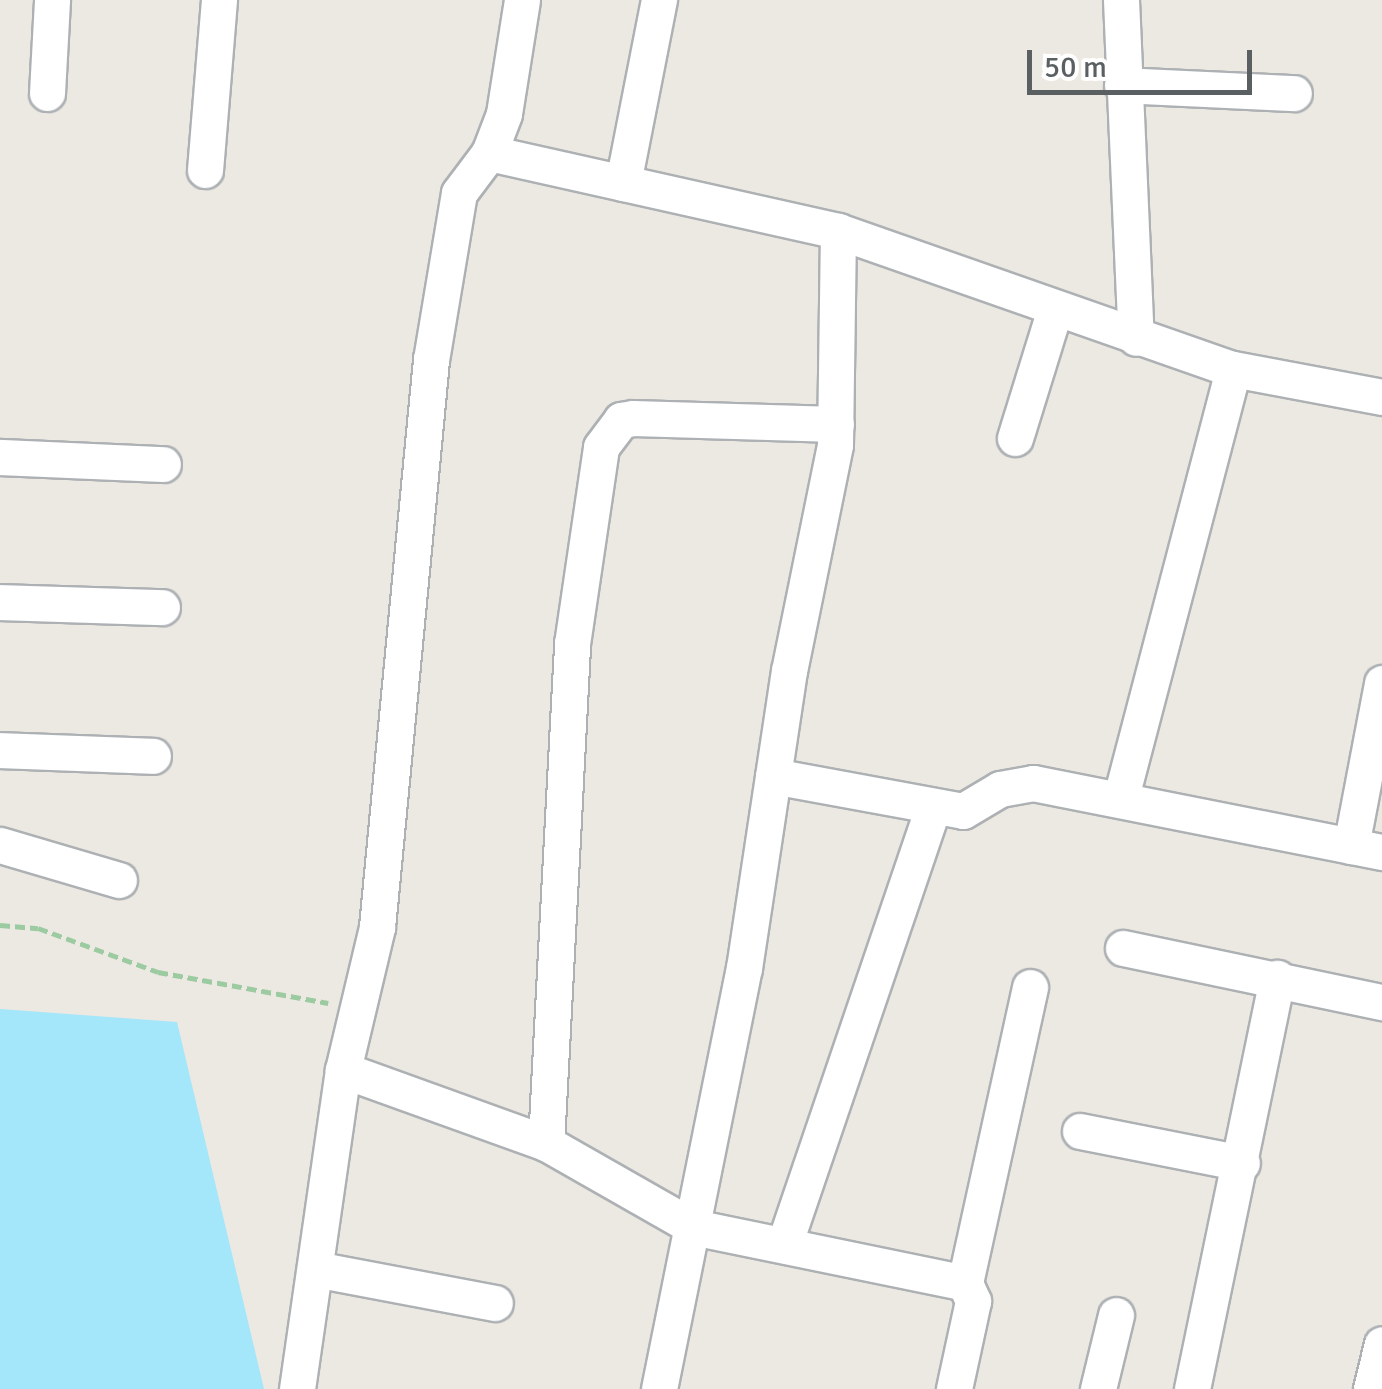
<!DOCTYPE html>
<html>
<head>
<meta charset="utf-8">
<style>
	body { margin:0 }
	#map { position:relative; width:1382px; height:1389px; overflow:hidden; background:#ece8e2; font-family:Signika,sans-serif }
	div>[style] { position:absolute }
	.water>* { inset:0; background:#a4e6fa }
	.path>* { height:5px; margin-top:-2.5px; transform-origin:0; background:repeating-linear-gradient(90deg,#9dcba1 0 10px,transparent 0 15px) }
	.roads { filter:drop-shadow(2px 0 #adb1b4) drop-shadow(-2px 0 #adb1b4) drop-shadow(0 2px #adb1b4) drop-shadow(0 -2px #adb1b4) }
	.minor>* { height:35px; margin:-17.5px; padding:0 17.5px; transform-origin:17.5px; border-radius:17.5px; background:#fff }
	span { translate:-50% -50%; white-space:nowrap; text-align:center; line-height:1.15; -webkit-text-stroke:8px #fff; paint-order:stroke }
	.scale { position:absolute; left:1027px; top:50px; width:225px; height:45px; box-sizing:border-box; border:5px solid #5a5f62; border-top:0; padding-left:12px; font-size:30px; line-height:35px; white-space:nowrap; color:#5a5f62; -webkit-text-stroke:8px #fff; paint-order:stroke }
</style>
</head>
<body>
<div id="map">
	<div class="water">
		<div style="clip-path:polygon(0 1009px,177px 1022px,264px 1389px,0 1389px)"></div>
	</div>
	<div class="path">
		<div style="left:0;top:925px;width:38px;rotate:5deg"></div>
		<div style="left:38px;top:928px;width:128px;rotate:20.1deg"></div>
		<div style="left:158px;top:972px;width:173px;rotate:10.3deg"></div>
	</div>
	<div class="roads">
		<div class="minor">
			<div style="left:522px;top:0;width:115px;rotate:99deg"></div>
			<div style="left:504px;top:114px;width:42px;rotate:111deg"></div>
			<div style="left:489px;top:153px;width:358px;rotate:12.6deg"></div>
			<div style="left:838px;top:231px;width:418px;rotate:19.3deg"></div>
			<div style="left:1233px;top:369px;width:152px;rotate:10.6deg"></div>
			<div style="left:1121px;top:0;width:338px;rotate:87.5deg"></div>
			<div style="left:1122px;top:85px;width:172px;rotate:2.7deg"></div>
			<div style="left:47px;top:93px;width:93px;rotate:-86.9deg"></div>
			<div style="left:205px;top:170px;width:171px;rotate:-85.3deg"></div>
			<div style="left:623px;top:183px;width:187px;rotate:-78.9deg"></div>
			<div style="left:1015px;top:438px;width:135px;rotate:-72.8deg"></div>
			<div style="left:0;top:457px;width:163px;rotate:2.5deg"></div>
			<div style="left:0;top:602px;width:162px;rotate:1.8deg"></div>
			<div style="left:0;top:750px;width:153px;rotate:2.2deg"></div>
			<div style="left:773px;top:776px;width:193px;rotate:10.4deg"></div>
			<div style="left:963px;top:811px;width:43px;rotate:-30.7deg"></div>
			<div style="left:1000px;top:789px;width:34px;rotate:-10deg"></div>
			<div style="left:1033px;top:783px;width:356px;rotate:11.2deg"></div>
			<div style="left:1121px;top:797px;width:442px;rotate:-75.3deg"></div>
			<div style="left:0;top:845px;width:124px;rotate:16.4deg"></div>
			<div style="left:1351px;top:846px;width:166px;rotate:-79.2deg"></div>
			<div style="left:1123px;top:948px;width:265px;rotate:11.8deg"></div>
			<div style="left:343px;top:1070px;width:216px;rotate:19.8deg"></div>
			<div style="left:546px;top:1143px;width:169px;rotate:29.7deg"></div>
			<div style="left:693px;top:1227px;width:278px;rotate:11.6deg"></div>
			<div style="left:965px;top:1283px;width:20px;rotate:66deg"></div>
			<div style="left:973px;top:1301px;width:90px;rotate:102.2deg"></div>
			<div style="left:1080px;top:1131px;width:165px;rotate:11.2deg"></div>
			<div style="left:546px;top:1143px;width:500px;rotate:-87deg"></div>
			<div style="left:572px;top:644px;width:199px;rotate:-81.6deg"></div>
			<div style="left:601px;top:447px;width:34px;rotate:-53deg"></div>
			<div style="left:621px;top:420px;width:12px;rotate:-9deg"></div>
			<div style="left:633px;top:418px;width:203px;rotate:1.7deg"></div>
			<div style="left:784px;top:1245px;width:462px;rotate:-71.2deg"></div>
			<div style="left:315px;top:1269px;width:183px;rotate:10.7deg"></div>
			<div style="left:965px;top:1283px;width:303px;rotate:-77.6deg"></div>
			<div style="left:297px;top:1389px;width:322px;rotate:-81.8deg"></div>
			<div style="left:343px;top:1070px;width:147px;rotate:-76.6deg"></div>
			<div style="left:377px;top:927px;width:570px;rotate:-84.56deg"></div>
			<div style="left:431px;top:360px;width:169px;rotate:-80.5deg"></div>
			<div style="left:459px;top:193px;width:50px;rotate:-53.1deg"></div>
			<div style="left:659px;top:1389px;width:429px;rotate:-78.6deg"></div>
			<div style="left:744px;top:968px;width:300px;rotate:-81.4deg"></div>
			<div style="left:789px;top:671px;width:231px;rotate:-78.5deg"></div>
			<div style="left:835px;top:445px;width:214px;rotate:-89.2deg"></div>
			<div style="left:1098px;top:1389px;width:76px;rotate:-76.3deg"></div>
			<div style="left:1192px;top:1389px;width:420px;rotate:-78.3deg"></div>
			<div style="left:1371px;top:1389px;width:46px;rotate:-76.3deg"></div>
		</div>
	</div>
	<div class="scale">50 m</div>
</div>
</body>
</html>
